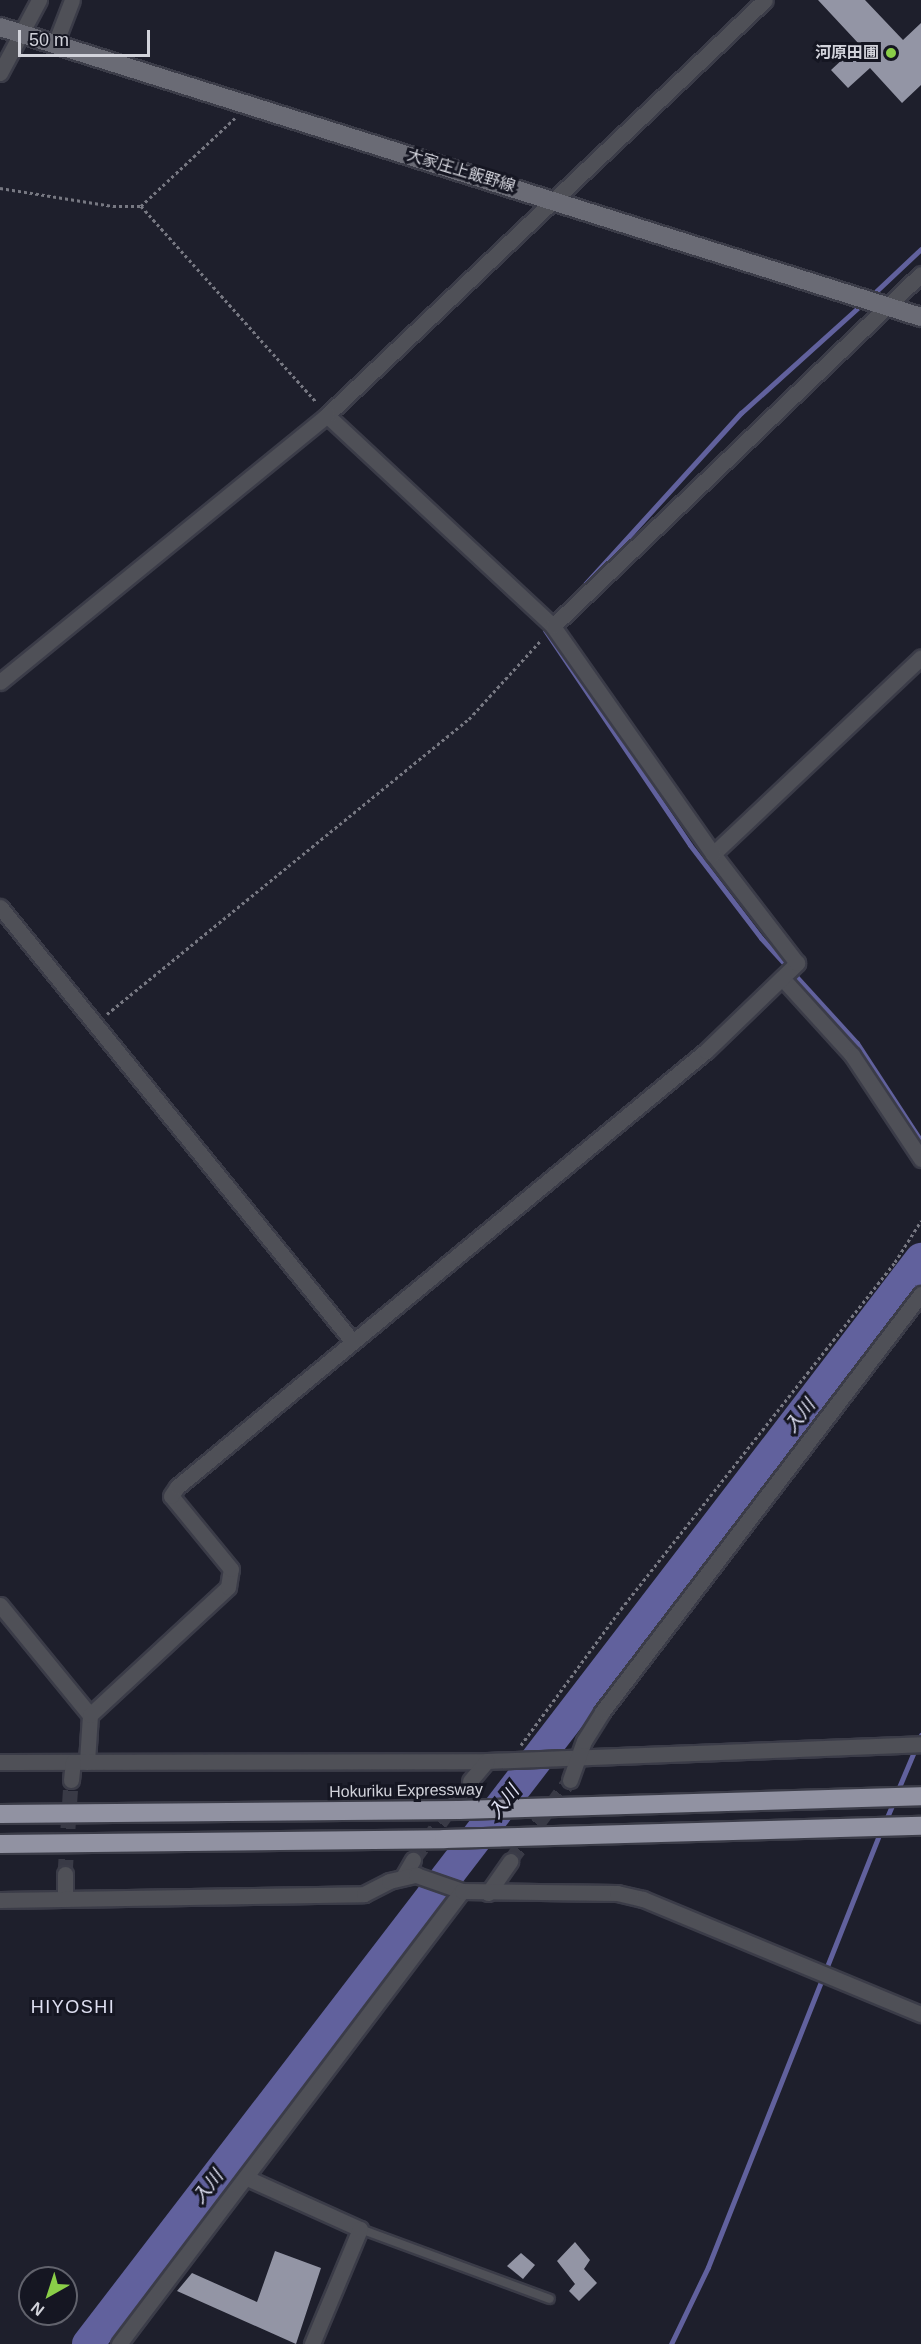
<!DOCTYPE html>
<html>
<head>
<meta charset="utf-8">
<style>
	body { margin:0 }
	#map { position:relative; width:921px; height:2344px; overflow:hidden; background:#1e1f2c; font-family:Arial,"Noto Sans JP",sans-serif }
	div>[style] { position:absolute }
	.stream>* { height:5px; margin:-2.5px; padding:0 2.5px; transform-origin:2.5px; border-radius:2.5px; background:#61619d }
	.river>* { height:32px; margin:-16px; padding:0 16px; transform-origin:16px; border-radius:16px; background:#61619d }
	.building>* { inset:0; background:#9395a5 }
	.street-tunnel>* { height:15px; margin-top:-7.5px; transform-origin:0; background:repeating-linear-gradient(90deg,#393a46 0 15px,transparent 0 23px) }
	.path>* { height:3px; margin-top:-1.5px; transform-origin:0; background:repeating-linear-gradient(90deg,#777882 0 3px,transparent 0 6px) }
	.roads { filter:drop-shadow(2px 0 #3b3c48) drop-shadow(-2px 0 #3b3c48) drop-shadow(0 2px #3b3c48) drop-shadow(0 -2px #3b3c48) }
	.lane>* { height:8px; margin:-4px; padding:0 4px; transform-origin:4px; border-radius:4px; background:#4f5057 }
	.street>* { height:15px; margin:-7.5px; padding:0 7.5px; transform-origin:7.5px; border-radius:7.5px; background:#4f5057 }
	.secondary>* { height:18px; margin:-9px; padding:0 9px; transform-origin:9px; border-radius:9px; background:#6a6b75 }
	.highway>* { height:18px; margin:-9px; padding:0 9px; transform-origin:9px; border-radius:9px; background:#9192a2 }
	.dots>* { width:16px; height:16px; translate:-50% -50%; box-sizing:border-box; border:3px solid #151622; border-radius:50% }
	span { translate:-50% -50%; white-space:nowrap; text-align:center; line-height:1.15; -webkit-text-stroke:6px #151622; paint-order:stroke }
	.poi-label { font-size:16px; color:#d2d3db; font-weight:700 }
	.right { translate:-100% -50%; text-align:right }
	.street-label { font-size:16px; color:#d2d3db }
	.water-label { font-size:18px; color:#e0e2f4; font-style:italic }
	.neighbourhood-label { font-size:18px; color:#dfe0f2; letter-spacing:1.5px }
	.north { position:absolute; left:18px; top:2266px; width:60px; height:60px; box-sizing:border-box; background:#151622; border:2px solid #61626c; border-radius:50%; rotate:219deg; font-size:16px; font-weight:700; line-height:24px; text-align:center; color:#d2d3db }
	.north::after { content:''; display:block; margin:auto; width:21px; height:27px; background:#8ace48; clip-path:polygon(50% 0,100% 100%,50% 72%,0 100%) }
	.scale { position:absolute; left:18px; top:30px; width:132px; height:27px; box-sizing:border-box; border:3px solid #d2d3db; border-top:0; padding-left:8px; font-size:18px; line-height:21px; white-space:nowrap; color:#d2d3db; -webkit-text-stroke:4px #151622; paint-order:stroke }
</style>
</head>
<body>
<div id="map">
	<div class="stream">
		<div style="left:870px;top:297px;width:70px;rotate:-43.3deg"></div>
		<div style="left:577px;top:593px;width:244px;rotate:-47.7deg"></div>
		<div style="left:741px;top:413px;width:164px;rotate:-42deg"></div>
		<div style="left:549px;top:625px;width:6px;rotate:129deg"></div>
		<div style="left:545px;top:630px;width:259px;rotate:56deg"></div>
		<div style="left:690px;top:845px;width:117px;rotate:52.6deg"></div>
		<div style="left:761px;top:938px;width:142px;rotate:47.6deg"></div>
		<div style="left:857px;top:1043px;width:117px;rotate:56.9deg"></div>
		<div style="left:897px;top:1792px;width:62px;rotate:-67.2deg"></div>
		<div style="left:885px;top:1822px;width:23px;rotate:-67deg"></div>
		<div style="left:671px;top:2344px;width:85px;rotate:-64.3deg"></div>
		<div style="left:708px;top:2267px;width:469px;rotate:-68.4deg"></div>
	</div>
	<div class="river">
		<div style="left:88px;top:2344px;width:1368px;rotate:-52.49deg"></div>
	</div>
	<div class="building">
		<div style="clip-path:polygon(818px 0,865px 0,903px 40px,921px 23px,921px 85px,902px 103px,870px 68px,848px 88px,831px 70px,859px 44px)"></div>
		<div style="clip-path:polygon(575px 2242px,590px 2260px,584px 2269px,597px 2283px,579px 2301px,569px 2291px,575px 2284px,557px 2261px)"></div>
		<div style="clip-path:polygon(275px 2251px,321px 2268px,296px 2344px,177px 2291px,192px 2273px,257px 2302px)"></div>
		<div style="clip-path:polygon(521px 2253px,535px 2265px,523px 2279px,507px 2266px)"></div>
	</div>
	<div class="street-tunnel">
		<div style="left:413px;top:1860px;width:97px;rotate:-54.2deg"></div>
		<div style="left:510px;top:1861px;width:101px;rotate:-53.5deg"></div>
		<div style="left:65px;top:1874px;width:94px;rotate:-86.3deg"></div>
	</div>
	<div class="path">
		<div style="left:235px;top:118px;width:129px;rotate:136.9deg"></div>
		<div style="left:141px;top:206px;width:263px;rotate:48.2deg"></div>
		<div style="left:0;top:188px;width:114px;rotate:9.1deg"></div>
		<div style="left:113px;top:206px;width:28px"></div>
		<div style="left:107px;top:1014px;width:467px;rotate:-39.2deg"></div>
		<div style="left:469px;top:719px;width:108px;rotate:-47.6deg"></div>
		<div style="left:521px;top:1745px;width:169px;rotate:-53.7deg"></div>
		<div style="left:621px;top:1609px;width:442px;rotate:-51.7deg"></div>
		<div style="left:895px;top:1262px;width:49px;rotate:-57.6deg"></div>
	</div>
	<div class="roads">
		<div class="lane">
			<div style="left:360px;top:2229px;width:202px;rotate:20.2deg"></div>
		</div>
		<div class="street">
			<div style="left:55px;top:44px;width:47px;rotate:-68.9deg"></div>
			<div style="left:0;top:73px;width:83px;rotate:-61.9deg"></div>
			<div style="left:553px;top:626px;width:309px;rotate:-137deg"></div>
			<div style="left:327px;top:415px;width:603px;rotate:-43.46deg"></div>
			<div style="left:0;top:682px;width:422px;rotate:-39.2deg"></div>
			<div style="left:713px;top:854px;width:286px;rotate:-43.4deg"></div>
			<div style="left:0;top:907px;width:560px;rotate:50.94deg"></div>
			<div style="left:782px;top:978px;width:104px;rotate:47.7deg"></div>
			<div style="left:852px;top:1055px;width:125px;rotate:56.4deg"></div>
			<div style="left:0;top:1605px;width:142px;rotate:50.7deg"></div>
			<div style="left:90px;top:1715px;width:47px;rotate:93.7deg"></div>
			<div style="left:90px;top:1715px;width:188px;rotate:-42.8deg"></div>
			<div style="left:228px;top:1587px;width:18px;rotate:-81deg"></div>
			<div style="left:231px;top:1569px;width:94px;rotate:-129.4deg"></div>
			<div style="left:171px;top:1496px;width:11px;rotate:-56deg"></div>
			<div style="left:177px;top:1487px;width:686px;rotate:-39.5deg"></div>
			<div style="left:706px;top:1051px;width:127px;rotate:-44deg"></div>
			<div style="left:797px;top:963px;width:138px;rotate:-127.6deg"></div>
			<div style="left:713px;top:854px;width:279px;rotate:-125.1deg"></div>
			<div style="left:553px;top:626px;width:509px;rotate:-43.73deg"></div>
			<div style="left:0;top:1762px;width:487px;rotate:-0.1deg"></div>
			<div style="left:487px;top:1761px;width:434px;rotate:-2.2deg"></div>
			<div style="left:71px;top:1780px;width:18px;rotate:-84deg"></div>
			<div style="left:570px;top:1780px;width:41px;rotate:-70.3deg"></div>
			<div style="left:584px;top:1741px;width:34px;rotate:-58deg"></div>
			<div style="left:602px;top:1712px;width:526px;rotate:-52.65deg"></div>
			<div style="left:470px;top:1781px;width:26px;rotate:-50deg"></div>
			<div style="left:403px;top:1877px;width:20px;rotate:-60deg"></div>
			<div style="left:488px;top:1893px;width:39px;rotate:-55deg"></div>
			<div style="left:65px;top:1899px;width:25px;rotate:-90deg"></div>
			<div style="left:0;top:1900px;width:364px;rotate:-0.9deg"></div>
			<div style="left:364px;top:1894px;width:28px;rotate:-27deg"></div>
			<div style="left:389px;top:1881px;width:28px;rotate:-13deg"></div>
			<div style="left:416px;top:1875px;width:49px;rotate:19.2deg"></div>
			<div style="left:247px;top:2178px;width:124px;rotate:24.3deg"></div>
			<div style="left:360px;top:2229px;width:125px;rotate:112.7deg"></div>
			<div style="left:119px;top:2344px;width:568px;rotate:-52.87deg"></div>
			<div style="left:462px;top:1891px;width:155px;rotate:0.7deg"></div>
			<div style="left:617px;top:1893px;width:27px;rotate:13deg"></div>
			<div style="left:643px;top:1899px;width:301px;rotate:22.5deg"></div>
		</div>
		<div class="secondary">
			<div style="left:0;top:27px;width:966px;rotate:17.48deg"></div>
		</div>
		<div class="highway">
			<div style="left:0;top:1814px;width:459px;rotate:-0.5deg"></div>
			<div style="left:459px;top:1810px;width:462px;rotate:-1.7deg"></div>
			<div style="left:0;top:1844px;width:444px;rotate:-0.6deg"></div>
			<div style="left:444px;top:1839px;width:477px;rotate:-1.6deg"></div>
		</div>
	</div>
	<div class="dots">
		<div style="left:891px;top:53px;background:#8ace48"></div>
	</div>
	<div class="poi-label">
		<span class="right" style="left:879px;top:53px">河原田圃</span>
	</div>
	<div class="street-label">
		<span style="left:461px;top:171px;rotate:17deg">大家庄上飯野線</span>
		<span style="left:406px;top:1791px;rotate:-1deg">Hokuriku Expressway</span>
	</div>
	<div class="water-label">
		<span style="left:800px;top:1416px;rotate:-52deg">入川</span>
		<span style="left:504px;top:1802px;rotate:-52deg">入川</span>
		<span style="left:208px;top:2187px;rotate:-52deg">入川</span>
	</div>
	<div class="neighbourhood-label">
		<span style="left:73px;top:2007px">HIYOSHI</span>
	</div>
	<div class="north">N</div>
	<div class="scale">50 m</div>
</div>
</body>
</html>
